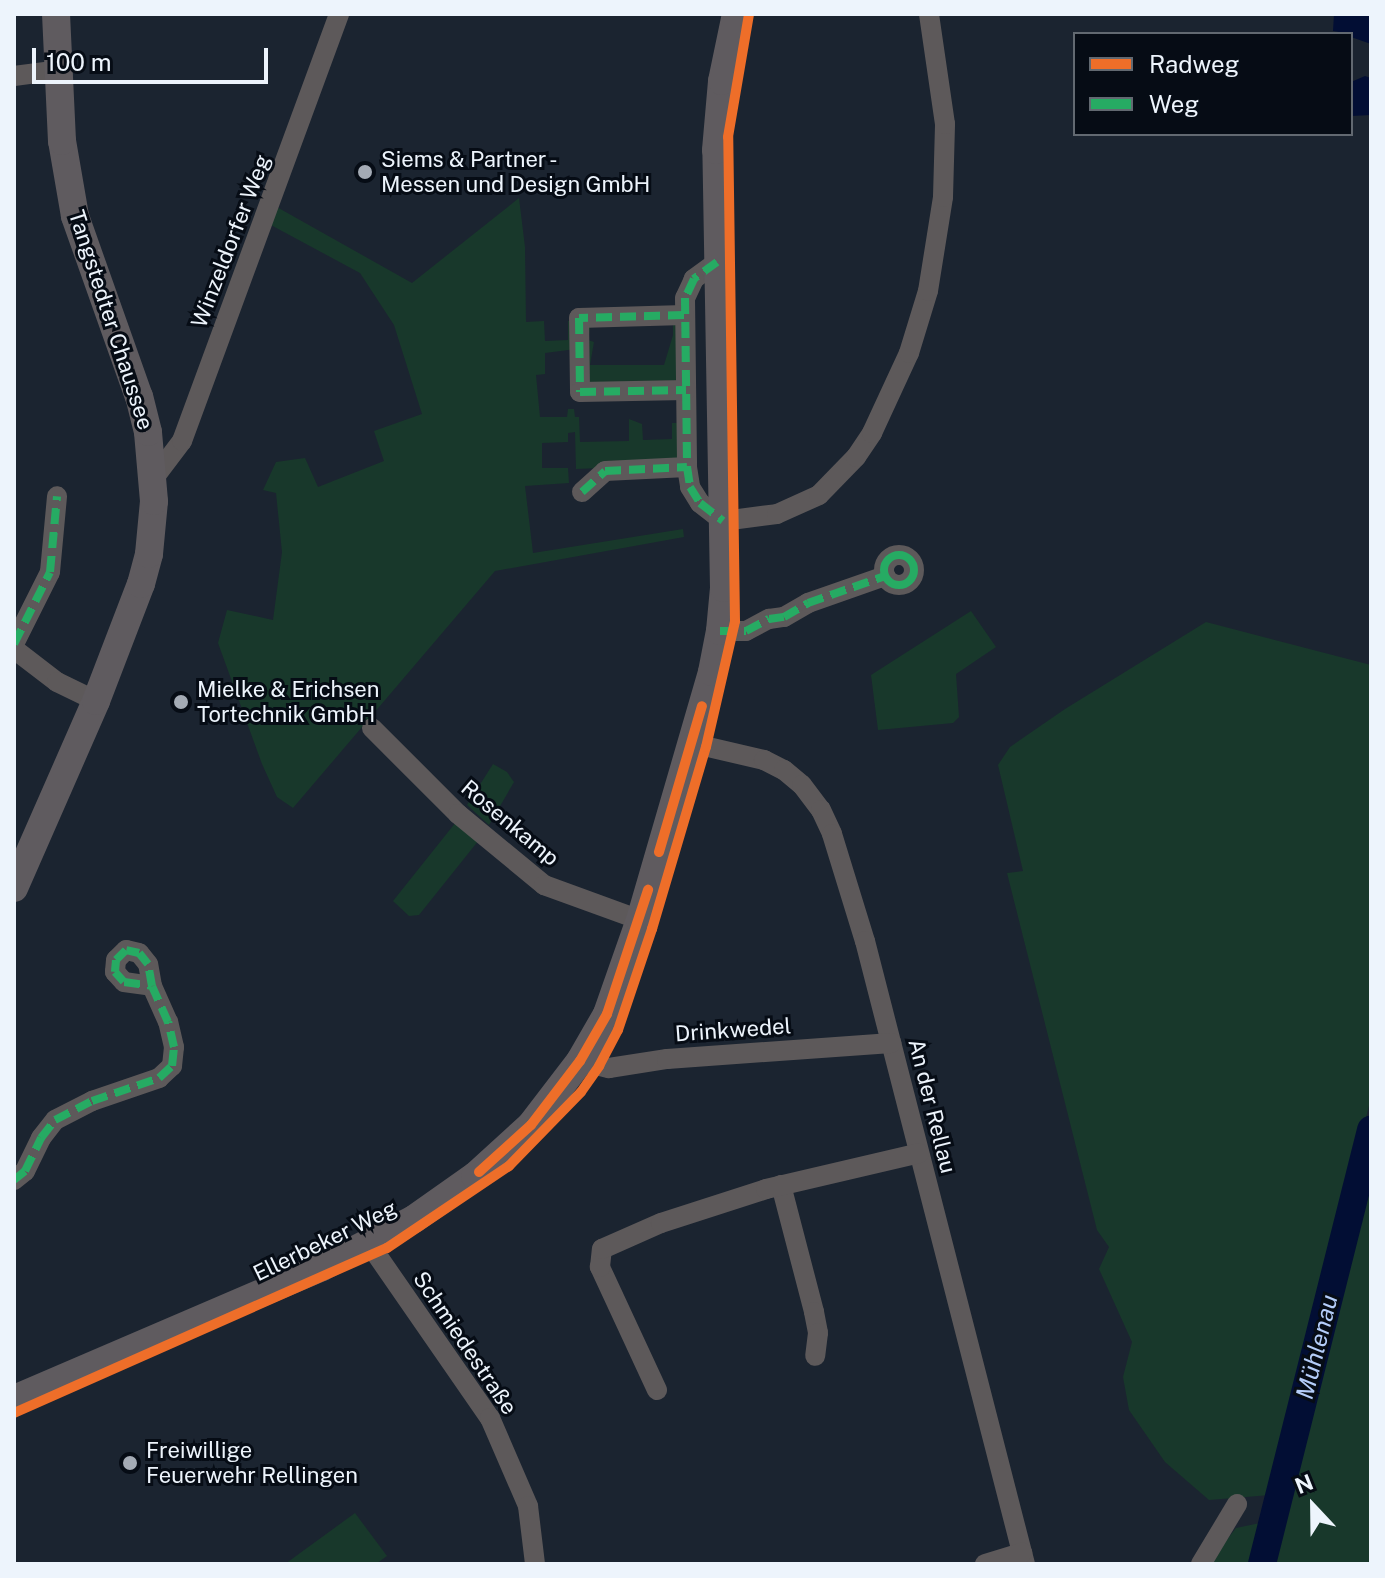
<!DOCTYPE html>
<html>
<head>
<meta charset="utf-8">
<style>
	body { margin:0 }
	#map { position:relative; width:1385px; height:1578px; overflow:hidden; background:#1b2430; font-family:"Public Sans",sans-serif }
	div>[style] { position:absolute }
	.green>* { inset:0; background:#18382b }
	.water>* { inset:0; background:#020e34 }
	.river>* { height:28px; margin:-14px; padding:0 14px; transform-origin:14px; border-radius:14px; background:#020e34 }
	.street>* { height:20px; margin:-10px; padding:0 10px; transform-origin:10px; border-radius:10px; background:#5d595a }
	.street>.ring { margin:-10px; padding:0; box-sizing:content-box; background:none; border:20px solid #5d595a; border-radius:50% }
	.secondary>* { height:28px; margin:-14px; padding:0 14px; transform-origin:14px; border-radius:14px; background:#5f5b5f }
	.quiet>* { height:8px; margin-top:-4px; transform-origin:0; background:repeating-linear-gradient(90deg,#26ab63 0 16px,transparent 0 24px) }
	.quiet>.ring { margin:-4px; padding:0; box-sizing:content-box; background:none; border:8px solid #26ab63; border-radius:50% }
	.cycleway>* { height:10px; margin:-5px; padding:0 5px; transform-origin:5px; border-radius:5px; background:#ee6e29 }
	.dots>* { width:22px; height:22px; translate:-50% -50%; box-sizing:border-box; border:4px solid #060c15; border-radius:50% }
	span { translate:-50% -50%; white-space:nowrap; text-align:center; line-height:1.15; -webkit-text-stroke:6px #060c15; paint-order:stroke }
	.poi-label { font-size:22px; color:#edf4fc }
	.left { translate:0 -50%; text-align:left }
	.street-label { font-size:22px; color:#edf4fc }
	.water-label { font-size:24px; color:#b4cdf9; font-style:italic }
	.frame { position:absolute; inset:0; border:16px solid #edf4fc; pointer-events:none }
	.legend { position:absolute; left:1073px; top:32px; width:280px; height:104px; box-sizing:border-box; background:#060c15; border:2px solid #626971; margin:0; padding:10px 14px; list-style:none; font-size:24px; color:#edf4fc }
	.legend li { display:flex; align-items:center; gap:16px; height:40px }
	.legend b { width:40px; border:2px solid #626971 }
	.north { position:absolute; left:1273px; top:1466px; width:80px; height:80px; -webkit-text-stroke:6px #060c15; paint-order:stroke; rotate:338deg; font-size:22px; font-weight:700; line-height:32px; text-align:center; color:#edf4fc }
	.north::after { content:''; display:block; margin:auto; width:28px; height:36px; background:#edf4fc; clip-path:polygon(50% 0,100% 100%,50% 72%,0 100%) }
	.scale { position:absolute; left:32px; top:48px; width:236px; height:36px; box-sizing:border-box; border:4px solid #edf4fc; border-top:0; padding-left:10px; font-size:24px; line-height:28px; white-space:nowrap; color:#edf4fc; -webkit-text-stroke:6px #060c15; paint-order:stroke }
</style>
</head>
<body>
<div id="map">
	<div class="green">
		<div style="clip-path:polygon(519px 198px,525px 247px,526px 322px,544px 321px,545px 341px,568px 340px,568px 321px,575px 320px,576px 349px,545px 353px,545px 374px,536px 375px,540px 417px,567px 417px,568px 409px,574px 409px,575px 417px,579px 417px,580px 442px,629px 441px,629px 419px,642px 424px,643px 440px,672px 439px,672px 423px,682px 423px,682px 457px,674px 465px,576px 469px,575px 432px,568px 433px,568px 442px,542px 443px,542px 468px,568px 468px,569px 483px,525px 486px,533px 553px,683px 529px,684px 537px,495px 571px,293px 808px,277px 797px,262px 764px,218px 643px,227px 610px,273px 620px,282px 552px,276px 493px,263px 490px,276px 462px,305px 458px,318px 487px,384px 461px,374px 431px,422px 414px,394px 325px,360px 273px,269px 224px,275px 206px,412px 283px)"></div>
		<div style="clip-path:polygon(673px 320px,678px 324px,681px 380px,585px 387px,585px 326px,591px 324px,588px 340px,594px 342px,590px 365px,664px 365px,673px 335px)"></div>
		<div style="clip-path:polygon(971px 611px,996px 647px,956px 674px,959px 717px,953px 723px,878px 730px,871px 675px)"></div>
		<div style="clip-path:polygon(1206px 622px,1371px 665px,1371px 1098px,1323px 1283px,1336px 1287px,1371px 1154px,1371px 1564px,1208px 1564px,1236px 1528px,1260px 1523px,1270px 1495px,1209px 1500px,1165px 1462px,1129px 1410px,1123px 1377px,1132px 1342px,1099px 1269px,1109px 1247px,1097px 1230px,1007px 873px,1023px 871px,998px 765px,1010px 747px,1065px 709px)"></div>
		<div style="clip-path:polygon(493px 764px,507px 772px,514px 782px,489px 825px,467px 805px)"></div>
		<div style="clip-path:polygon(456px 822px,479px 840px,419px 915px,409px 916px,393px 901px)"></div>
		<div style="clip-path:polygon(355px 1513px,387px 1556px,376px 1564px,285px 1564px)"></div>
	</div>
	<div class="water">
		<div style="clip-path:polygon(1334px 14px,1371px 14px,1371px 44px,1351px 37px,1351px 34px,1333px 31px)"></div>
		<div style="clip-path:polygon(1365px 76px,1371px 78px,1371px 115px,1351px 116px,1351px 82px)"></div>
	</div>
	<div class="river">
		<div style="left:1262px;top:1564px;width:448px;rotate:-75.9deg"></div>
	</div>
	<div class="street">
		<div style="left:14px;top:76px;width:45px;rotate:-7.6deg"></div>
		<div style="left:717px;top:262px;width:29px;rotate:144deg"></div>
		<div style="left:694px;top:279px;width:21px;rotate:115deg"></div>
		<div style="left:685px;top:298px;width:169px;rotate:89.3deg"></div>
		<div style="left:687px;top:467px;width:20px;rotate:81deg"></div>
		<div style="left:690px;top:487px;width:19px;rotate:58deg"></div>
		<div style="left:700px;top:503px;width:29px;rotate:38deg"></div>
		<div style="left:723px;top:521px;width:54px;rotate:-7.4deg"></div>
		<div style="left:777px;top:514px;width:46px;rotate:-24.3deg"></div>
		<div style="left:819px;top:495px;width:53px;rotate:-45.8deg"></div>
		<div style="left:856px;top:457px;width:29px;rotate:-56deg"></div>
		<div style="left:872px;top:433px;width:88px;rotate:-65.2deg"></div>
		<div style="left:909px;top:353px;width:65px;rotate:-73deg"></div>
		<div style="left:928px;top:291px;width:95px;rotate:-80.9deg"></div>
		<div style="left:943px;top:197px;width:73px;rotate:-88.4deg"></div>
		<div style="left:945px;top:124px;width:111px;rotate:-98.3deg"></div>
		<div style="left:684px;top:315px;width:105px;rotate:178.4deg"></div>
		<div style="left:579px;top:318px;width:74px;rotate:89.2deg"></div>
		<div style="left:580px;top:392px;width:106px;rotate:-1.1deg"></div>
		<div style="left:154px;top:478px;width:46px;rotate:-52.9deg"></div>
		<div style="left:182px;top:441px;width:455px;rotate:-69.8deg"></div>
		<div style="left:582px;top:492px;width:31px;rotate:-42deg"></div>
		<div style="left:605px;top:471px;width:82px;rotate:-2.8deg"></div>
		<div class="ring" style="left:884px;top:555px;width:10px;height:10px"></div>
		<div style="left:720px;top:631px;width:26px"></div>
		<div style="left:746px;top:631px;width:26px;rotate:-28deg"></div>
		<div style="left:769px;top:619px;width:15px;rotate:-8deg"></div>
		<div style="left:784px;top:617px;width:28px;rotate:-30deg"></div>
		<div style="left:808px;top:603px;width:82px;rotate:-19.3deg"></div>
		<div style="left:14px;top:644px;width:80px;rotate:-63.4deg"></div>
		<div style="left:50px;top:572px;width:76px;rotate:-84.7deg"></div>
		<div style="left:14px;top:649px;width:54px;rotate:37.5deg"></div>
		<div style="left:57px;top:682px;width:43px;rotate:26deg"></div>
		<div style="left:372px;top:728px;width:122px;rotate:45deg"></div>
		<div style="left:458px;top:814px;width:112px;rotate:39.5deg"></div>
		<div style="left:544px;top:885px;width:102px;rotate:20deg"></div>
		<div style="left:691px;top:743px;width:75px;rotate:13.1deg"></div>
		<div style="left:764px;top:760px;width:22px;rotate:27deg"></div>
		<div style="left:784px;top:770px;width:23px;rotate:40deg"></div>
		<div style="left:802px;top:785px;width:31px;rotate:53deg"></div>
		<div style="left:821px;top:810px;width:26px;rotate:65deg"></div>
		<div style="left:832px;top:834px;width:112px;rotate:72.9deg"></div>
		<div style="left:865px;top:941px;width:643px;rotate:75.6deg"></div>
		<div style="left:580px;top:1061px;width:30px;rotate:14deg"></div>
		<div style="left:609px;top:1068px;width:59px;rotate:-8.8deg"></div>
		<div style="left:667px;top:1059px;width:225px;rotate:-4.1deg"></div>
		<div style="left:14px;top:1180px;width:14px;rotate:-39deg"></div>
		<div style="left:25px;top:1171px;width:37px;rotate:-64deg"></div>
		<div style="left:41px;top:1138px;width:23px;rotate:-52deg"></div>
		<div style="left:55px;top:1120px;width:42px;rotate:-27.2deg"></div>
		<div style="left:92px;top:1101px;width:71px;rotate:-18.9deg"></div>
		<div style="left:159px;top:1078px;width:18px;rotate:-43deg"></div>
		<div style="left:172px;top:1066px;width:19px;rotate:-84deg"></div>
		<div style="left:174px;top:1047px;width:26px;rotate:-103deg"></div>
		<div style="left:168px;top:1022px;width:39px;rotate:-114deg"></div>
		<div style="left:152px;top:986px;width:22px;rotate:-100deg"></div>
		<div style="left:148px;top:964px;width:14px;rotate:-129deg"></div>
		<div style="left:139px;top:953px;width:13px;rotate:-167deg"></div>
		<div style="left:126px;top:950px;width:14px;rotate:135deg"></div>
		<div style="left:116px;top:960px;width:12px;rotate:95deg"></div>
		<div style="left:115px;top:972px;width:13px;rotate:48deg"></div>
		<div style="left:124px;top:982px;width:28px;rotate:8deg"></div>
		<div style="left:781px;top:1185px;width:131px;rotate:75.4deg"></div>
		<div style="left:814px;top:1312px;width:21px;rotate:79deg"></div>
		<div style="left:818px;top:1333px;width:23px;rotate:97deg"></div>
		<div style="left:370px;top:1245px;width:211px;rotate:55.3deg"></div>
		<div style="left:490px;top:1418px;width:96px;rotate:66.6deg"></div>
		<div style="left:528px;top:1506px;width:58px;rotate:83.1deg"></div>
		<div style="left:657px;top:1390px;width:136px;rotate:-114.9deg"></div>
		<div style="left:600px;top:1267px;width:18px;rotate:-84deg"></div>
		<div style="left:602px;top:1249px;width:64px;rotate:-23.8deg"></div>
		<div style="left:661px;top:1223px;width:110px;rotate:-17.9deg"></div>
		<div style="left:766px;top:1189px;width:157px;rotate:-13.2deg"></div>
		<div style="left:985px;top:1564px;width:39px;rotate:-17deg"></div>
		<div style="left:1201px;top:1564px;width:70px;rotate:-59deg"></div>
	</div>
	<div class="secondary">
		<div style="left:14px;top:888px;width:204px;rotate:-66.3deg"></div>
		<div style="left:96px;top:701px;width:125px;rotate:-69deg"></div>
		<div style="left:141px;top:584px;width:31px;rotate:-75deg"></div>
		<div style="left:149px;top:554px;width:53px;rotate:-84.6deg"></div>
		<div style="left:154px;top:501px;width:69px;rotate:-95deg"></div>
		<div style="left:148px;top:432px;width:36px;rotate:-104deg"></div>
		<div style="left:139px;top:397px;width:192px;rotate:-109.5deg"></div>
		<div style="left:75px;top:216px;width:76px;rotate:-99.8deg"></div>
		<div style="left:62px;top:141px;width:127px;rotate:-92.7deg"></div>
		<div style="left:14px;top:1399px;width:335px;rotate:-23.2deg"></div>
		<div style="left:322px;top:1267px;width:104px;rotate:-27.6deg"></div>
		<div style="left:414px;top:1219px;width:75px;rotate:-35.2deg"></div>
		<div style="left:475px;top:1176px;width:76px;rotate:-42.3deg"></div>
		<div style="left:531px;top:1125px;width:81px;rotate:-52.6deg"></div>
		<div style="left:580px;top:1061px;width:54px;rotate:-60.1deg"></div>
		<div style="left:607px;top:1014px;width:100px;rotate:-70.7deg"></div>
		<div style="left:640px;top:920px;width:258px;rotate:-73.8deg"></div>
		<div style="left:712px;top:672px;width:42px;rotate:-79deg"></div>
		<div style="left:720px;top:631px;width:43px;rotate:-84.7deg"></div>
		<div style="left:724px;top:588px;width:438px;rotate:-91deg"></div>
		<div style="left:716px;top:150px;width:69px;rotate:-85deg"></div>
		<div style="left:722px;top:81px;width:68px;rotate:-78.2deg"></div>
	</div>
	<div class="quiet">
		<div style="left:717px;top:262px;width:29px;rotate:144deg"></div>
		<div style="left:694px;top:279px;width:21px;rotate:115deg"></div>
		<div style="left:685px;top:298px;width:169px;rotate:89.3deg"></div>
		<div style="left:687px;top:467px;width:20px;rotate:81deg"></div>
		<div style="left:690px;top:487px;width:19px;rotate:58deg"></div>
		<div style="left:700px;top:503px;width:29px;rotate:38deg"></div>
		<div style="left:684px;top:315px;width:105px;rotate:178.4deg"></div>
		<div style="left:579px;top:318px;width:74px;rotate:89.2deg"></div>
		<div style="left:580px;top:392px;width:106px;rotate:-1.1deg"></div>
		<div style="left:582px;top:492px;width:31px;rotate:-42deg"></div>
		<div style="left:605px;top:471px;width:82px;rotate:-2.8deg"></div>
		<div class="ring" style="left:884px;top:555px;width:22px;height:22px"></div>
		<div style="left:720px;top:631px;width:26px"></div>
		<div style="left:746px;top:631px;width:26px;rotate:-28deg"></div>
		<div style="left:769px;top:619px;width:15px;rotate:-8deg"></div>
		<div style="left:784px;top:617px;width:28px;rotate:-30deg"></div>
		<div style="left:808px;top:603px;width:82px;rotate:-19.3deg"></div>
		<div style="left:14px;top:644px;width:80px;rotate:-63.4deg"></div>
		<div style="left:50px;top:572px;width:76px;rotate:-84.7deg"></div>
		<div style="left:14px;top:1180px;width:14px;rotate:-39deg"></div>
		<div style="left:25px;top:1171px;width:37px;rotate:-64deg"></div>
		<div style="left:41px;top:1138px;width:23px;rotate:-52deg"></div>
		<div style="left:55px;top:1120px;width:42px;rotate:-27.2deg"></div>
		<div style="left:92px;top:1101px;width:71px;rotate:-18.9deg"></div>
		<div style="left:159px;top:1078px;width:18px;rotate:-43deg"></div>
		<div style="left:172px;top:1066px;width:19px;rotate:-84deg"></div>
		<div style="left:174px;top:1047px;width:26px;rotate:-103deg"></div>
		<div style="left:168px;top:1022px;width:39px;rotate:-114deg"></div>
		<div style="left:152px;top:986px;width:22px;rotate:-100deg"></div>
		<div style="left:148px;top:964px;width:14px;rotate:-129deg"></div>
		<div style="left:139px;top:953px;width:13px;rotate:-167deg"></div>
		<div style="left:126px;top:950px;width:14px;rotate:135deg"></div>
		<div style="left:116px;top:960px;width:12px;rotate:95deg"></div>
		<div style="left:115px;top:972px;width:13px;rotate:48deg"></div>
		<div style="left:124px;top:982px;width:28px;rotate:8deg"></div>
	</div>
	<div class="cycleway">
		<div style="left:659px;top:852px;width:152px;rotate:-73.6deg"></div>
		<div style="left:479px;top:1172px;width:70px;rotate:-42.1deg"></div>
		<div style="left:531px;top:1125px;width:81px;rotate:-52.6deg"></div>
		<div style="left:580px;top:1061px;width:54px;rotate:-60.1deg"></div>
		<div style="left:607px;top:1014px;width:131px;rotate:-71.7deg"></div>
		<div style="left:14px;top:1413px;width:408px;rotate:-23.9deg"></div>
		<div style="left:387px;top:1248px;width:147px;rotate:-33.9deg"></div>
		<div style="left:509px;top:1166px;width:103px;rotate:-45.8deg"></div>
		<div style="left:581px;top:1092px;width:32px;rotate:-55deg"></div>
		<div style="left:599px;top:1066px;width:41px;rotate:-62.2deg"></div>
		<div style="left:618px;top:1030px;width:107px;rotate:-71.4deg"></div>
		<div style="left:652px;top:929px;width:190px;rotate:-73.5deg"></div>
		<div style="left:706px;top:747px;width:129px;rotate:-77deg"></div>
		<div style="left:735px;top:621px;width:484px;rotate:-90.8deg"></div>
		<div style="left:728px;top:137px;width:125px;rotate:-80.3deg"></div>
	</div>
	<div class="dots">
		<div style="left:365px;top:172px;background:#a4abb5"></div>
		<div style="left:181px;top:702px;background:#a4abb5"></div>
		<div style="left:130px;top:1463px;background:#a4abb5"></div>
	</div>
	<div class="poi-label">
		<span class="left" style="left:381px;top:172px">Siems &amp; Partner -<br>Messen und Design GmbH</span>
		<span class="left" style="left:197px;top:702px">Mielke &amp; Erichsen<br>Tortechnik GmbH</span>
		<span class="left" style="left:146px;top:1463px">Freiwillige<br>Feuerwehr Rellingen</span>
	</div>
	<div class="street-label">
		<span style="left:231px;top:241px;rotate:-69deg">Winzeldorfer Weg</span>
		<span style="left:111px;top:320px;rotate:72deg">Tangstedter Chaussee</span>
		<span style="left:510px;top:823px;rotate:40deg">Rosenkamp</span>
		<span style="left:733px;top:1030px;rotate:-4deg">Drinkwedel</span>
		<span style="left:932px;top:1106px;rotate:76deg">An der Rellau</span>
		<span style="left:325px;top:1241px;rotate:-26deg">Ellerbeker Weg</span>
		<span style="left:465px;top:1343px;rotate:56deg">Schmiedestraße</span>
	</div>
	<div class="water-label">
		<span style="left:1317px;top:1347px;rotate:-76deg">Mühlenau</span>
	</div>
	<div class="frame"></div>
	<ul class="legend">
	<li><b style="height:10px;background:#ee6e29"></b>Radweg</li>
	<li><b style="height:10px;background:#26ab63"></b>Weg</li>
	</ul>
	<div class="north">N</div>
	<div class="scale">100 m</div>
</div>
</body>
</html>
